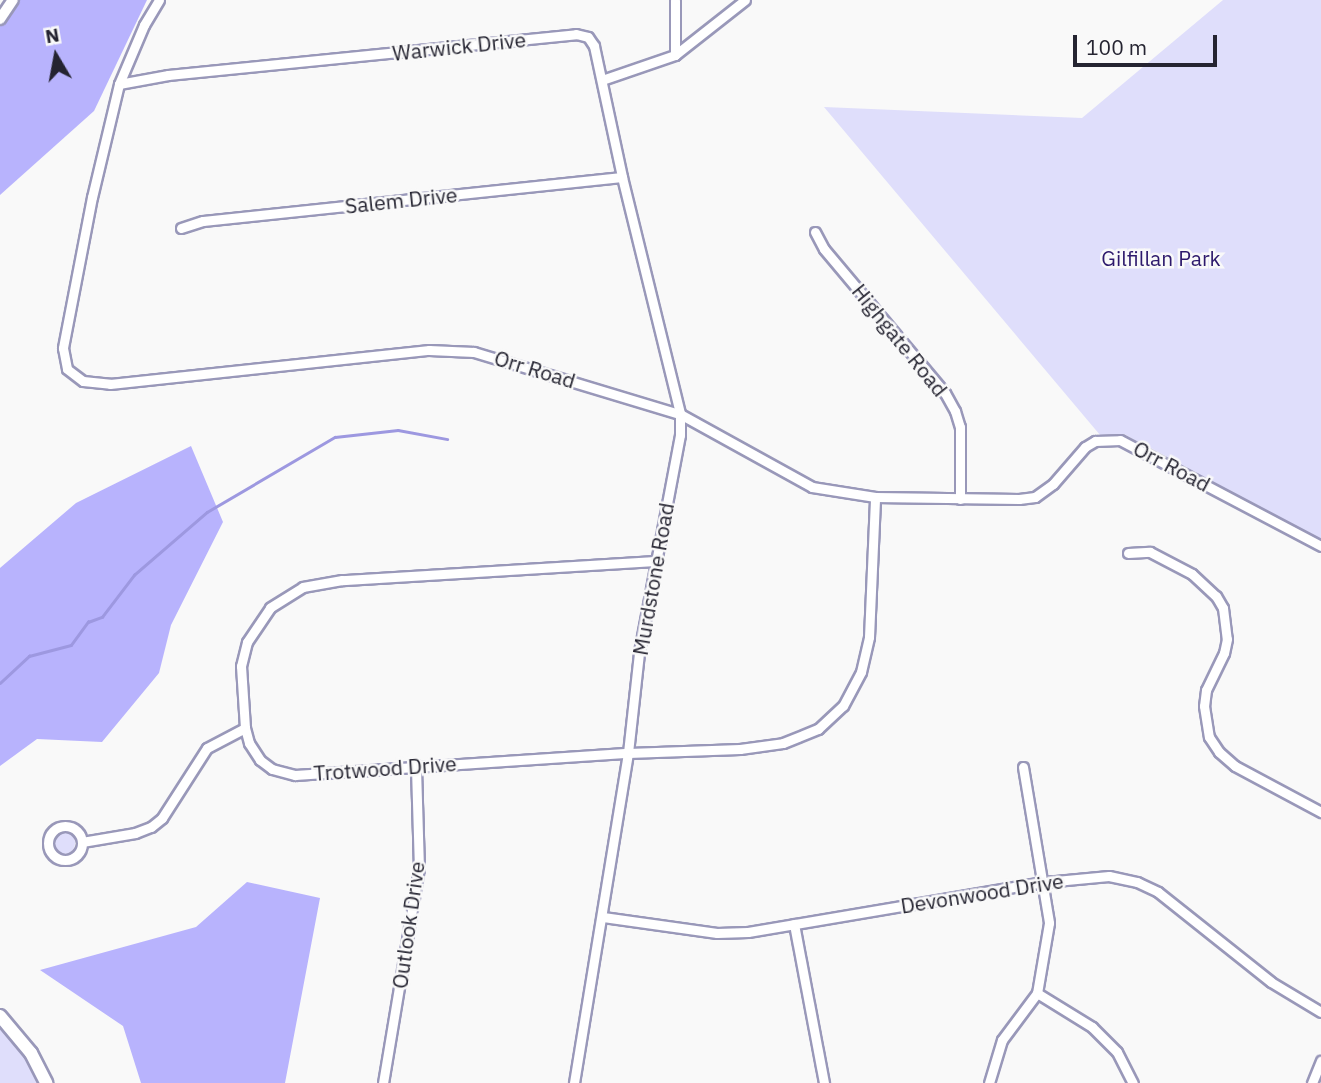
<!DOCTYPE html>
<html>
<head>
<meta charset="utf-8">
<style>
	body { margin:0 }
	#map { position:relative; width:1321px; height:1083px; overflow:hidden; background:#f9f9f9; font-family:"IBM Plex Sans",sans-serif }
	div>[style] { position:absolute }
	.green>* { inset:0; background:#dfdefb }
	.round { border-radius:50% }
	.forest>* { inset:0; background:#b8b3fd }
	.stream>* { height:2.5px; margin:-1.25px; padding:0 1.25px; transform-origin:1.25px; border-radius:1.25px; background:#9d98e0 }
	.roads { filter:drop-shadow(2px 0 #9998b9) drop-shadow(-2px 0 #9998b9) drop-shadow(0 2px #9998b9) drop-shadow(0 -2px #9998b9) }
	.minor>* { height:9px; margin:-4.5px; padding:0 4.5px; transform-origin:4.5px; border-radius:4.5px; background:#fff }
	.minor>.ring { margin:-4.5px; padding:0; box-sizing:content-box; background:none; border:9px solid #fff; border-radius:50% }
	.tertiary>* { height:10px; margin:-5px; padding:0 5px; transform-origin:5px; border-radius:5px; background:#fff }
	.secondary>* { height:12px; margin:-6px; padding:0 6px; transform-origin:6px; border-radius:6px; background:#fff }
	span { translate:-50% -50%; white-space:nowrap; text-align:center; line-height:1.15; -webkit-text-stroke:5px #f9f9f9; paint-order:stroke }
	.street-label { font-size:21px; color:#252431 }
	.park-label { font-size:21px; color:#2d196c }
	.north { position:absolute; left:21px; top:21px; width:70px; height:70px; -webkit-text-stroke:5px #f9f9f9; paint-order:stroke; rotate:350deg; font-size:19px; font-weight:700; line-height:28px; text-align:center; color:#252431 }
	.north::after { content:''; display:block; margin:auto; width:24px; height:32px; background:#252431; clip-path:polygon(50% 0,100% 100%,50% 72%,0 100%) }
	.scale { position:absolute; left:1073px; top:35px; width:144px; height:32px; box-sizing:border-box; border:4px solid #252431; border-top:0; padding-left:9px; font-size:21px; line-height:24px; white-space:nowrap; color:#252431; -webkit-text-stroke:5px #f9f9f9; paint-order:stroke }
</style>
</head>
<body>
<div id="map">
	<div class="green">
		<div style="clip-path:polygon(1223px 0,1321px 0,1321px 543px,1124px 434px,1100px 435px,824px 107px,1082px 118px)"></div>
		<div class="round" style="left:53px;top:832px;width:22px;height:22px"></div>
		<div style="clip-path:polygon(0 1029px,22px 1049px,38px 1083px,0 1083px)"></div>
	</div>
	<div class="forest">
		<div style="clip-path:polygon(18px 0,147px 0,94px 111px,0 195px,0 24px)"></div>
		<div style="clip-path:polygon(191px 446px,223px 522px,171px 625px,159px 673px,102px 742px,37px 739px,0 766px,0 568px,76px 503px)"></div>
		<div style="clip-path:polygon(247px 882px,320px 898px,285px 1083px,141px 1083px,123px 1026px,40px 970px,196px 927px)"></div>
	</div>
	<div class="stream">
		<div style="left:0;top:683px;width:40px;rotate:-43deg"></div>
		<div style="left:29px;top:656px;width:43px;rotate:-14.7deg"></div>
		<div style="left:71px;top:645px;width:29px;rotate:-54deg"></div>
		<div style="left:88px;top:622px;width:15px;rotate:-20deg"></div>
		<div style="left:102px;top:617px;width:53px;rotate:-52.7deg"></div>
		<div style="left:134px;top:575px;width:96px;rotate:-40.8deg"></div>
		<div style="left:207px;top:512px;width:148px;rotate:-30.4deg"></div>
		<div style="left:335px;top:437px;width:63px;rotate:-6.3deg"></div>
		<div style="left:398px;top:430px;width:50px;rotate:10.4deg"></div>
	</div>
	<div class="roads">
		<div class="minor">
			<div style="left:159px;top:0;width:29px;rotate:121deg"></div>
			<div style="left:144px;top:25px;width:64px;rotate:113deg"></div>
			<div style="left:119px;top:84px;width:116px;rotate:103.4deg"></div>
			<div style="left:92px;top:197px;width:154px;rotate:100.9deg"></div>
			<div style="left:63px;top:348px;width:21px;rotate:79deg"></div>
			<div style="left:67px;top:369px;width:20px;rotate:37deg"></div>
			<div style="left:83px;top:381px;width:27px;rotate:6deg"></div>
			<div style="left:110px;top:384px;width:321px;rotate:-6.1deg"></div>
			<div style="left:429px;top:350px;width:45px;rotate:2.5deg"></div>
			<div style="left:474px;top:352px;width:215px;rotate:16.8deg"></div>
			<div style="left:680px;top:414px;width:151px;rotate:28.9deg"></div>
			<div style="left:812px;top:487px;width:64px;rotate:9deg"></div>
			<div style="left:875px;top:497px;width:144px;rotate:0.8deg"></div>
			<div style="left:1019px;top:499px;width:16px;rotate:-7deg"></div>
			<div style="left:1035px;top:497px;width:22px;rotate:-36deg"></div>
			<div style="left:1053px;top:484px;width:49px;rotate:-49.1deg"></div>
			<div style="left:1085px;top:447px;width:12px;rotate:-31deg"></div>
			<div style="left:1095px;top:441px;width:25px;rotate:-2deg"></div>
			<div style="left:1120px;top:440px;width:227px;rotate:27.8deg"></div>
			<div style="left:675px;top:0;width:55px;rotate:90deg"></div>
			<div style="left:602px;top:80px;width:77px;rotate:-18.9deg"></div>
			<div style="left:675px;top:55px;width:89px;rotate:-38.2deg"></div>
			<div style="left:119px;top:84px;width:50px;rotate:-10.4deg"></div>
			<div style="left:168px;top:75px;width:410px;rotate:-5.7deg"></div>
			<div style="left:576px;top:34px;width:12px;rotate:14deg"></div>
			<div style="left:588px;top:37px;width:11px;rotate:56deg"></div>
			<div style="left:594px;top:46px;width:134px;rotate:77.9deg"></div>
			<div style="left:622px;top:177px;width:244px;rotate:76.2deg"></div>
			<div style="left:680px;top:414px;width:21px;rotate:90deg"></div>
			<div style="left:680px;top:435px;width:222px;rotate:100.7deg"></div>
			<div style="left:639px;top:653px;width:101px;rotate:96.3deg"></div>
			<div style="left:628px;top:753px;width:334px;rotate:99.3deg"></div>
			<div style="left:181px;top:228px;width:23px;rotate:-18deg"></div>
			<div style="left:203px;top:221px;width:421px;rotate:-6deg"></div>
			<div style="left:815px;top:232px;width:19px;rotate:62deg"></div>
			<div style="left:824px;top:249px;width:188px;rotate:50deg"></div>
			<div style="left:945px;top:393px;width:21px;rotate:61deg"></div>
			<div style="left:955px;top:411px;width:17px;rotate:73deg"></div>
			<div style="left:960px;top:427px;width:72px;rotate:90deg"></div>
			<div style="left:1128px;top:553px;width:22px;rotate:-3deg"></div>
			<div style="left:1150px;top:552px;width:47px;rotate:27.6deg"></div>
			<div style="left:1192px;top:574px;width:33px;rotate:43deg"></div>
			<div style="left:1216px;top:596px;width:14px;rotate:60deg"></div>
			<div style="left:1223px;top:608px;width:31px;rotate:83deg"></div>
			<div style="left:1227px;top:639px;width:14px;rotate:102deg"></div>
			<div style="left:1224px;top:653px;width:41px;rotate:115.9deg"></div>
			<div style="left:1206px;top:690px;width:16px;rotate:97deg"></div>
			<div style="left:1204px;top:706px;width:31px;rotate:81deg"></div>
			<div style="left:1209px;top:737px;width:18px;rotate:56deg"></div>
			<div style="left:1219px;top:752px;width:21px;rotate:41deg"></div>
			<div style="left:1235px;top:766px;width:98px;rotate:28.1deg"></div>
			<div style="left:655px;top:561px;width:314px;rotate:176.5deg"></div>
			<div style="left:342px;top:580px;width:40px;rotate:170deg"></div>
			<div style="left:303px;top:587px;width:39px;rotate:148deg"></div>
			<div style="left:270px;top:608px;width:41px;rotate:124.1deg"></div>
			<div style="left:247px;top:642px;width:25px;rotate:104deg"></div>
			<div style="left:241px;top:666px;width:62px;rotate:86.3deg"></div>
			<div style="left:245px;top:728px;width:16px;rotate:75deg"></div>
			<div style="left:249px;top:743px;width:20px;rotate:57deg"></div>
			<div style="left:260px;top:760px;width:15px;rotate:37deg"></div>
			<div style="left:272px;top:769px;width:24px;rotate:15deg"></div>
			<div style="left:295px;top:775px;width:334px;rotate:-3.8deg"></div>
			<div style="left:628px;top:753px;width:112px;rotate:-2deg"></div>
			<div style="left:740px;top:749px;width:43px;rotate:-7.9deg"></div>
			<div style="left:783px;top:743px;width:38px;rotate:-22deg"></div>
			<div style="left:818px;top:729px;width:34px;rotate:-43deg"></div>
			<div style="left:843px;top:706px;width:38px;rotate:-62deg"></div>
			<div style="left:861px;top:672px;width:36px;rotate:-77deg"></div>
			<div style="left:869px;top:637px;width:140px;rotate:-87.5deg"></div>
			<div style="left:1023px;top:767px;width:158px;rotate:80.5deg"></div>
			<div style="left:1049px;top:923px;width:71px;rotate:99.7deg"></div>
			<div class="ring" style="left:48px;top:826px;width:25px;height:25px"></div>
			<div style="left:82px;top:842px;width:54px;rotate:-9.6deg"></div>
			<div style="left:135px;top:833px;width:17px;rotate:-21deg"></div>
			<div style="left:151px;top:827px;width:14px;rotate:-39deg"></div>
			<div style="left:162px;top:818px;width:83px;rotate:-57.3deg"></div>
			<div style="left:207px;top:748px;width:43px;rotate:-27.8deg"></div>
			<div style="left:603px;top:917px;width:115px;rotate:8deg"></div>
			<div style="left:717px;top:933px;width:31px;rotate:-2deg"></div>
			<div style="left:748px;top:932px;width:301px;rotate:-9.6deg"></div>
			<div style="left:1045px;top:882px;width:64px;rotate:-5.4deg"></div>
			<div style="left:1109px;top:876px;width:29px;rotate:12deg"></div>
			<div style="left:1137px;top:882px;width:23px;rotate:25deg"></div>
			<div style="left:1158px;top:892px;width:144px;rotate:38.5deg"></div>
			<div style="left:1271px;top:982px;width:58px;rotate:31deg"></div>
			<div style="left:794px;top:924px;width:162px;rotate:79.3deg"></div>
			<div style="left:383px;top:1083px;width:217px;rotate:-80.5deg"></div>
			<div style="left:419px;top:869px;width:104px;rotate:-91.7deg"></div>
			<div style="left:989px;top:1083px;width:45px;rotate:-73.2deg"></div>
			<div style="left:1002px;top:1040px;width:59px;rotate:-53.3deg"></div>
			<div style="left:1037px;top:993px;width:65px;rotate:31.7deg"></div>
			<div style="left:1092px;top:1027px;width:35px;rotate:45deg"></div>
			<div style="left:1117px;top:1052px;width:35px;rotate:63deg"></div>
			<div style="left:1312px;top:1083px;width:24px;rotate:-68deg"></div>
		</div>
		<div class="tertiary">
			<div style="left:0;top:19px;width:23px;rotate:-56deg"></div>
		</div>
		<div class="secondary">
			<div style="left:0;top:1016px;width:48px;rotate:50deg"></div>
			<div style="left:31px;top:1053px;width:34px;rotate:63deg"></div>
		</div>
	</div>
	<div class="street-label">
		<span style="left:459px;top:46px;rotate:-6deg">Warwick Drive</span>
		<span style="left:401px;top:200px;rotate:-6deg">Salem Drive</span>
		<span style="left:900px;top:340px;rotate:51deg">Highgate Road</span>
		<span style="left:535px;top:369px;rotate:17deg">Orr Road</span>
		<span style="left:1172px;top:466px;rotate:28deg">Orr Road</span>
		<span style="left:653px;top:579px;rotate:-80deg">Murdstone Road</span>
		<span style="left:385px;top:768px;rotate:-4deg">Trotwood Drive</span>
		<span style="left:982px;top:893px;rotate:-9deg">Devonwood Drive</span>
		<span style="left:408px;top:925px;rotate:-82deg">Outlook Drive</span>
	</div>
	<div class="park-label">
		<span style="left:1161px;top:258px">Gilfillan Park</span>
	</div>
	<div class="north">N</div>
	<div class="scale">100 m</div>
</div>
</body>
</html>
